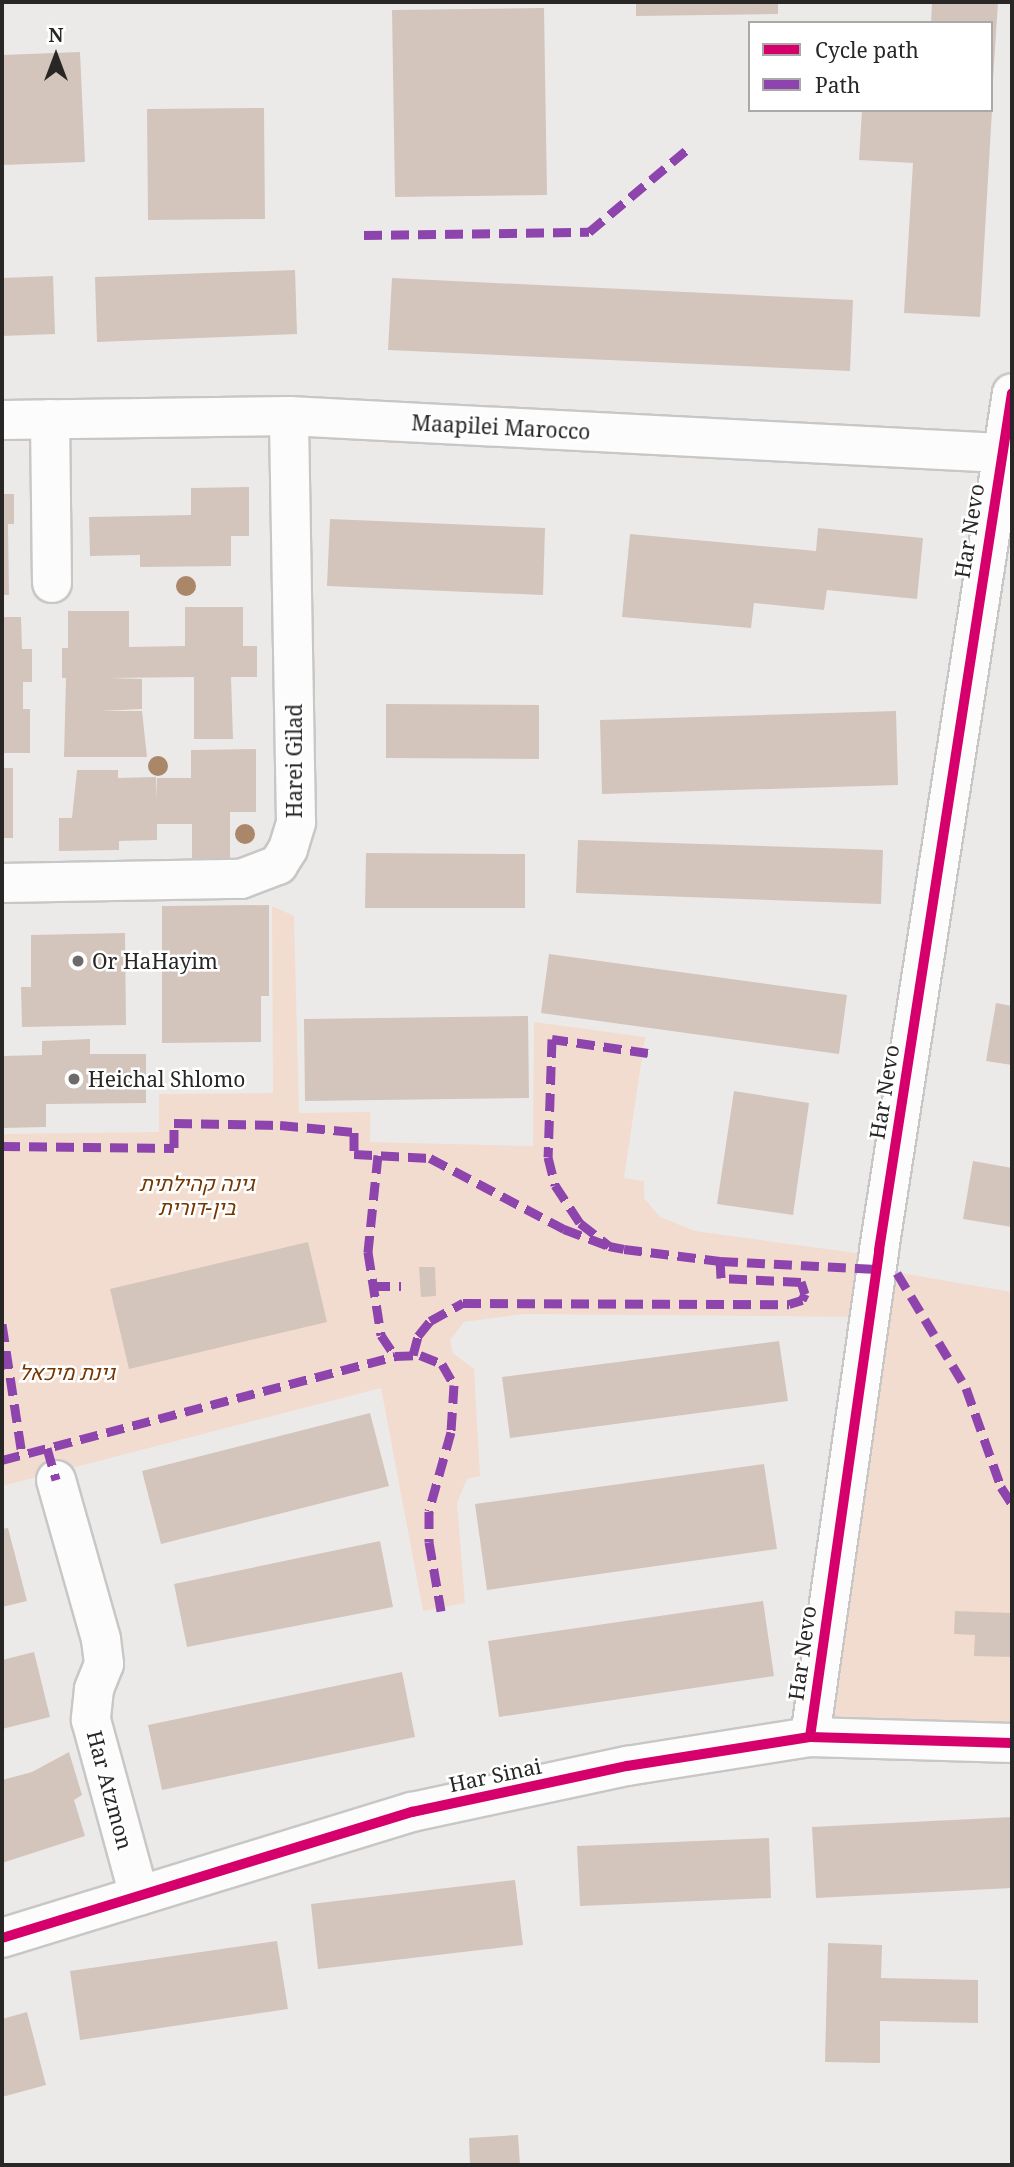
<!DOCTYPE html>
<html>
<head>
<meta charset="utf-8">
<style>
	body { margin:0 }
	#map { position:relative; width:1014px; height:2167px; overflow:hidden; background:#eceae9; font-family:"Noto Serif",Heebo,serif }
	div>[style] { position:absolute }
	.green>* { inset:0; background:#f2dccf }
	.building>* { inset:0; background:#d3c5bb }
	.roads { filter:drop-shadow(2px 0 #c8c7c6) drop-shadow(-2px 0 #c8c7c6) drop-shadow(0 2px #c8c7c6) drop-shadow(0 -2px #c8c7c6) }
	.minor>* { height:38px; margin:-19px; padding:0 19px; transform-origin:19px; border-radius:19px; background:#fcfcfc }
	.quiet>* { height:9px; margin-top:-4.5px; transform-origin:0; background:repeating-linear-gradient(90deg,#8e44ad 0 18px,transparent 0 27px) }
	.cycleway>* { height:10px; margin:-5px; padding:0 5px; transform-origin:5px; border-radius:5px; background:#d6006c }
	.trees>* { width:20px; height:20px; margin:-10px; border-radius:50%; background:#ab8769 }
	.dots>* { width:19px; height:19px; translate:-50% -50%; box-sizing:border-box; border:4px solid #fff; border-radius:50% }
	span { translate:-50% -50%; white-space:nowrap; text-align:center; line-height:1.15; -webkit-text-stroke:5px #fff; paint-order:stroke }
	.street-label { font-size:21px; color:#282726 }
	.poi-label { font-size:21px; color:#282726 }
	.left { translate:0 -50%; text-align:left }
	.park-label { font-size:21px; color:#763600; font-style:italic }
	.frame { position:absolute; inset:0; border:4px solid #282726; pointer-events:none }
	.legend { position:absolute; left:748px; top:21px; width:245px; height:91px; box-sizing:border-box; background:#fff; border:2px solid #a9a9a8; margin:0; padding:9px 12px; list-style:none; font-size:21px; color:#282726 }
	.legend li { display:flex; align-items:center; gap:14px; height:35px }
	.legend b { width:35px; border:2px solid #a9a9a8 }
	.north { position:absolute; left:21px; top:21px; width:70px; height:70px; -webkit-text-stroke:5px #fff; paint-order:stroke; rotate:0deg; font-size:19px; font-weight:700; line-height:28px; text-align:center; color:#282726 }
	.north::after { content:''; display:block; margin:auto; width:24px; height:32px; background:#282726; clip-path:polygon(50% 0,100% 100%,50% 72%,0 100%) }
</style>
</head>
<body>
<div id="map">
	<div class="green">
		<div style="clip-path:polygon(272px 906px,294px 916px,299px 1113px,370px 1112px,370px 1142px,533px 1146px,534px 1022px,645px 1037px,624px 1178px,644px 1181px,644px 1198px,660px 1217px,695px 1231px,878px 1256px,877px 1269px,1012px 1292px,1012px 1743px,810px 1737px,869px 1317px,523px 1314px,464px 1322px,450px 1340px,453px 1353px,474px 1369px,480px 1476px,467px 1479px,457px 1503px,465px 1603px,423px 1611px,381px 1388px,2px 1486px,2px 1134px,159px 1132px,159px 1094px,273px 1093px)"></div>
	</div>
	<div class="building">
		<div style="clip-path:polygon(636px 2px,778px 2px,778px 14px,636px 16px)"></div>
		<div style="clip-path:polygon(932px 2px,998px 2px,993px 80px,991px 23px,931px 23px)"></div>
		<div style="clip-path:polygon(544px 8px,547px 195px,395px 197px,392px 10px)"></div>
		<div style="clip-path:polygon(80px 52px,85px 162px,2px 165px,2px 55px)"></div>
		<div style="clip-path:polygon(264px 108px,265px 219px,148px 220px,147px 109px)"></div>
		<div style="clip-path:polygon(862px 110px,992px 110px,980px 317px,904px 313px,913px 163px,859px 160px)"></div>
		<div style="clip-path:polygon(295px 270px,297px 334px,97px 342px,95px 277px)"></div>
		<div style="clip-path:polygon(53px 276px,55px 334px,2px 336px,2px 278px)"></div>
		<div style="clip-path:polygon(392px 278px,853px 300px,850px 371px,388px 350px)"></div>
		<div style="clip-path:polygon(249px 487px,249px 536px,231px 536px,231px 566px,140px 567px,140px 555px,90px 556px,89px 517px,191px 515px,191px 488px)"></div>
		<div style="clip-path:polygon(2px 494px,14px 494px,14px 524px,8px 524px,9px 595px,2px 595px)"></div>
		<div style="clip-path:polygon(330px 519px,545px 528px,543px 595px,327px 586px)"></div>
		<div style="clip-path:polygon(818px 528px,923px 538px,917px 599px,827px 590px,824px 610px,754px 603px,751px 628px,622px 617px,630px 534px,816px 551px)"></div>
		<div style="clip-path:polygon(185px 607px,243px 607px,243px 646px,257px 646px,257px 677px,231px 677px,233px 739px,194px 739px,194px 677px,109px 678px,142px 679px,142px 709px,101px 711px,142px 711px,147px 757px,64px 757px,66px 678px,62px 678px,62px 648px,68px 648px,68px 611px,129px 611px,129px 647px,185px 646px)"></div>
		<div style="clip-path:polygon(2px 617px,21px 617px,22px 649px,32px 649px,32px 682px,23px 682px,23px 709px,30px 709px,30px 753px,2px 753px)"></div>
		<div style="clip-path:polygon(386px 704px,539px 705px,539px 759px,386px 758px)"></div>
		<div style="clip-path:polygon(896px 711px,898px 785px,602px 794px,600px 720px)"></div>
		<div style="clip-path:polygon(256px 749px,256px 812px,230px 812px,230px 858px,192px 858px,192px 824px,157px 824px,157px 840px,119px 841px,119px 850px,59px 851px,59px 818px,72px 818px,77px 770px,118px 770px,118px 778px,156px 777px,157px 800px,157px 778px,191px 778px,191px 750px)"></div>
		<div style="clip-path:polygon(2px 768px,13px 768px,13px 838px,2px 838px)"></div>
		<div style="clip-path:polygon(578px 840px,883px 850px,881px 904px,576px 893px)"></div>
		<div style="clip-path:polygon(366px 853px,525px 854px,525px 908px,365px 908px)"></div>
		<div style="clip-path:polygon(269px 905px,269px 996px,261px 996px,261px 1042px,162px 1043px,162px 906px)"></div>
		<div style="clip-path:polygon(125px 933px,126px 1025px,22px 1027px,21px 987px,31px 987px,31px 935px)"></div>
		<div style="clip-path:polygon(549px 954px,847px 995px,839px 1054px,541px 1013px)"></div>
		<div style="clip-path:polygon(996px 1003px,1012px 1006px,1012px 1065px,986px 1061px)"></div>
		<div style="clip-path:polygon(528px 1016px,529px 1098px,305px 1101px,304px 1019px)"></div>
		<div style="clip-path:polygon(90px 1039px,90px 1054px,146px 1054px,146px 1103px,46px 1104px,46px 1127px,2px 1128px,2px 1056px,42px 1055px,42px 1041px)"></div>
		<div style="clip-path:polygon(734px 1091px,809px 1103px,793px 1215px,717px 1204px)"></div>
		<div style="clip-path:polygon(973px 1161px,1012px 1168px,1012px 1227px,963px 1219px)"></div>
		<div style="clip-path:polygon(308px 1242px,327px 1322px,129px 1369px,110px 1289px)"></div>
		<div style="clip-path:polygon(419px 1267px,435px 1267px,436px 1296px,421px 1297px)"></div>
		<div style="clip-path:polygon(779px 1341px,788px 1401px,510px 1438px,502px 1377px)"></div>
		<div style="clip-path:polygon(370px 1413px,389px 1486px,161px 1544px,142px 1471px)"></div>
		<div style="clip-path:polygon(764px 1464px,777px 1549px,487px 1590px,475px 1504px)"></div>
		<div style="clip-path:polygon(8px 1528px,27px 1601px,2px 1607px,2px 1529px)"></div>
		<div style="clip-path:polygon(380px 1541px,393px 1607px,187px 1647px,174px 1584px)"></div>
		<div style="clip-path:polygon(763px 1601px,774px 1676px,499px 1717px,488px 1641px)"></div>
		<div style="clip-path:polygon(955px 1611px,1012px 1613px,1012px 1657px,974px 1656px,975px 1635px,954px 1634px)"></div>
		<div style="clip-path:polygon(34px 1652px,50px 1717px,2px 1729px,2px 1660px)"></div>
		<div style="clip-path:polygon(402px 1672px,415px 1737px,162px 1790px,148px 1725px)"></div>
		<div style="clip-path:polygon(69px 1752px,82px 1795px,74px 1800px,85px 1836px,2px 1863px,2px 1780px,32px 1772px)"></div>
		<div style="clip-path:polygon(1012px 1817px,1012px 1888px,816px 1898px,812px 1827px)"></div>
		<div style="clip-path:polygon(769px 1838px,771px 1898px,580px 1906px,577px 1846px)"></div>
		<div style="clip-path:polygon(515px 1880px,523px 1945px,318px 1969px,311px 1904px)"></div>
		<div style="clip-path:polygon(277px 1941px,288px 2009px,80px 2040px,70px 1971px)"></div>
		<div style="clip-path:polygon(828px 1943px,882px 1945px,881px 1978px,978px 1980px,978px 2023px,880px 2021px,880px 2063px,825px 2062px)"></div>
		<div style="clip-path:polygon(27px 2012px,46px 2085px,2px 2097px,2px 2019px)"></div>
		<div style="clip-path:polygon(518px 2135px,520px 2165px,470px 2165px,469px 2138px)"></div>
	</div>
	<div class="roads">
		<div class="minor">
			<div style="left:50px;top:419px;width:164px;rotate:89.3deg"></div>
			<div style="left:2px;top:420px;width:287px;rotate:-0.8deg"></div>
			<div style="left:289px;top:416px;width:712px;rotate:2.98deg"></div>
			<div style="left:2px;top:883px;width:239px;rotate:-1deg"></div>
			<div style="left:241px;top:879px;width:40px;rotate:-21deg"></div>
			<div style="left:278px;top:865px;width:19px;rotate:-58deg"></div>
			<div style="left:288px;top:849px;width:28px;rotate:-73deg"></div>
			<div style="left:296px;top:822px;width:406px;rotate:-91deg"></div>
			<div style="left:56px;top:1480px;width:165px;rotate:74.2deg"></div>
			<div style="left:101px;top:1639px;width:25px;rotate:83deg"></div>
			<div style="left:104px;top:1664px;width:27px;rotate:112deg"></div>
			<div style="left:94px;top:1689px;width:31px;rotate:96deg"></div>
			<div style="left:91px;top:1720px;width:182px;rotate:74.7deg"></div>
			<div style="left:810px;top:1737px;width:492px;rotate:-81.9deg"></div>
			<div style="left:879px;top:1250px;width:867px;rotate:-81.18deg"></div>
			<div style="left:2px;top:1938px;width:429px;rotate:-17.1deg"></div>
			<div style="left:412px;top:1812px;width:220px;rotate:-12.1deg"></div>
			<div style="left:627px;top:1766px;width:185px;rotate:-9deg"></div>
			<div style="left:810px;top:1737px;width:202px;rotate:1.7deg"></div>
		</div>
	</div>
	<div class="quiet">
		<div style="left:364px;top:235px;width:225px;rotate:-0.8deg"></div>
		<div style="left:589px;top:232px;width:133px;rotate:-40.1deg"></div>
		<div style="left:648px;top:1053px;width:97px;rotate:-171.7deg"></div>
		<div style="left:552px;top:1039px;width:118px;rotate:91.9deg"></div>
		<div style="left:548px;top:1157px;width:29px;rotate:76deg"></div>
		<div style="left:555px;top:1185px;width:45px;rotate:56.7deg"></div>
		<div style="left:580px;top:1223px;width:37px;rotate:38deg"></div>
		<div style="left:609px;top:1246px;width:15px;rotate:11deg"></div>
		<div style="left:624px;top:1249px;width:97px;rotate:7.1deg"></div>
		<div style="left:720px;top:1261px;width:157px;rotate:2.9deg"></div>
		<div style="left:2px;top:1146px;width:172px;rotate:0.7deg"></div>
		<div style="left:174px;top:1148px;width:25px;rotate:-90deg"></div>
		<div style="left:174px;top:1123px;width:106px;rotate:1.1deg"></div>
		<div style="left:280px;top:1125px;width:74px;rotate:5.4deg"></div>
		<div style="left:354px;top:1132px;width:22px;rotate:90deg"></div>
		<div style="left:354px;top:1154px;width:76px;rotate:3deg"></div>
		<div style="left:430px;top:1158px;width:152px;rotate:27.9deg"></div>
		<div style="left:564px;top:1229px;width:48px;rotate:20.7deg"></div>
		<div style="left:378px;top:1155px;width:98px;rotate:95.9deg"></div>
		<div style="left:368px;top:1252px;width:84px;rotate:81.1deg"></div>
		<div style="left:381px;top:1335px;width:25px;rotate:56deg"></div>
		<div style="left:897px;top:1273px;width:134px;rotate:59deg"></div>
		<div style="left:966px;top:1388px;width:105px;rotate:70.5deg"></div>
		<div style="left:1001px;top:1487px;width:20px;rotate:57deg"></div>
		<div style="left:372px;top:1286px;width:29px"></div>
		<div style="left:2px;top:1324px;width:133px;rotate:81.3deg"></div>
		<div style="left:413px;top:1355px;width:20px;rotate:-75deg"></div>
		<div style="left:418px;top:1336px;width:19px;rotate:-51deg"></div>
		<div style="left:430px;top:1321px;width:38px;rotate:-29deg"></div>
		<div style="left:463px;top:1303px;width:326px;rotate:0.2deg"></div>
		<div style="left:789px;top:1304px;width:14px;rotate:-17deg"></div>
		<div style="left:802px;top:1300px;width:7px;rotate:-63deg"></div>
		<div style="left:805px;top:1294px;width:13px;rotate:-108deg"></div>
		<div style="left:801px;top:1282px;width:80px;rotate:-177.1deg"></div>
		<div style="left:721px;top:1278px;width:17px;rotate:-93deg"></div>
		<div style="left:47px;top:1448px;width:33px;rotate:74deg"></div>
		<div style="left:2px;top:1460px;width:407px;rotate:-14.8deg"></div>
		<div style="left:395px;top:1356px;width:25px;rotate:-2deg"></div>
		<div style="left:420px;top:1355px;width:24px;rotate:22deg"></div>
		<div style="left:442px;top:1364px;width:24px;rotate:60deg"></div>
		<div style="left:454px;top:1385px;width:47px;rotate:93.7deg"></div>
		<div style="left:451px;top:1432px;width:82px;rotate:105.6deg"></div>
		<div style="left:429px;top:1511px;width:31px;rotate:90deg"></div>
		<div style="left:429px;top:1542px;width:70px;rotate:80.1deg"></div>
	</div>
	<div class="cycleway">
		<div style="left:810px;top:1737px;width:492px;rotate:-81.9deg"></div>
		<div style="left:879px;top:1250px;width:867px;rotate:-81.18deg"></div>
		<div style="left:2px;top:1938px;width:429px;rotate:-17.1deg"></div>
		<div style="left:412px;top:1812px;width:220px;rotate:-12.1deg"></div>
		<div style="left:627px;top:1766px;width:185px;rotate:-9deg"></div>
		<div style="left:810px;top:1737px;width:202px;rotate:1.7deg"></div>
	</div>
	<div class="trees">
		<div style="left:186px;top:586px"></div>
		<div style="left:158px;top:766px"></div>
		<div style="left:245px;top:834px"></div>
	</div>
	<div class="dots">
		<div style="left:78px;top:961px;background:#6d6b6a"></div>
		<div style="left:74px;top:1079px;background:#6d6b6a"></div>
	</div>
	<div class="street-label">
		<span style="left:501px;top:427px;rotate:3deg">Maapilei Marocco</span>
		<span style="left:969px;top:531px;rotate:-81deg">Har Nevo</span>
		<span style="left:294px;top:761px;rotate:-90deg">Harei Gilad</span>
		<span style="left:884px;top:1092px;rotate:-81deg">Har Nevo</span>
		<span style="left:802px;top:1653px;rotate:-82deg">Har Nevo</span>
		<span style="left:495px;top:1775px;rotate:-12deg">Har Sinai</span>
		<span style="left:110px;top:1790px;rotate:75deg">Har Atzmon</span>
	</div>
	<div class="poi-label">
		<span class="left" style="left:92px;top:961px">Or HaHayim</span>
		<span class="left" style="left:88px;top:1079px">Heichal Shlomo</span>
	</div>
	<div class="park-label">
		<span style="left:197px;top:1195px">גינה קהילתית<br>בין-דורית</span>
		<span style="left:67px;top:1372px">גינת מיכאל</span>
	</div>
	<div class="frame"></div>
	<ul class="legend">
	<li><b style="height:9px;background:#d6006c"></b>Cycle path</li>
	<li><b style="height:9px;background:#8e44ad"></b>Path</li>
	</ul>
	<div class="north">N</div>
</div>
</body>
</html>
